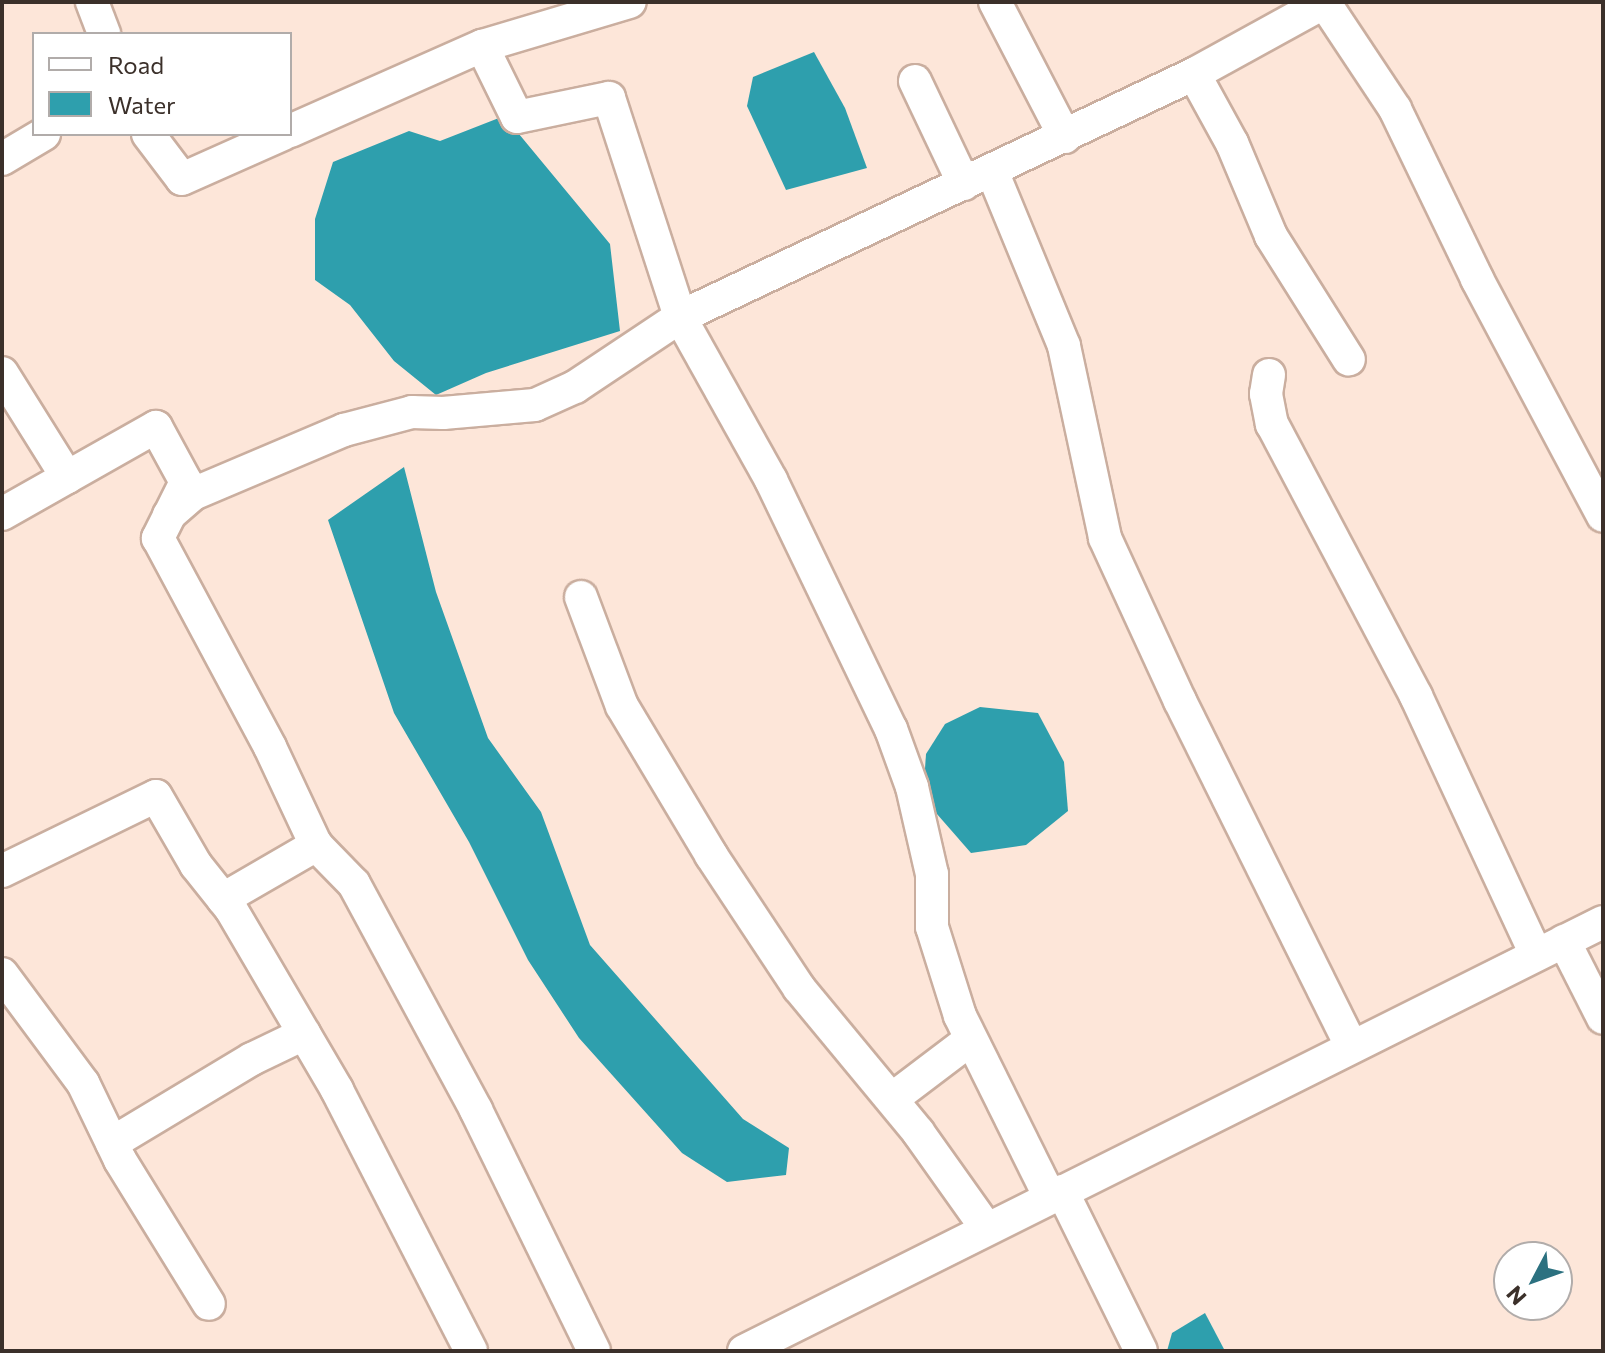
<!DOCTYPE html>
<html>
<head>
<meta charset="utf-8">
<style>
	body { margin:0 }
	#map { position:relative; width:1605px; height:1353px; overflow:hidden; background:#fde6d9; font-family:Commissioner,sans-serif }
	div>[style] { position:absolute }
	.water>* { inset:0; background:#2e9fad }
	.roads { filter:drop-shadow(2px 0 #caae9f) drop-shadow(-2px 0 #caae9f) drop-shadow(0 2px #caae9f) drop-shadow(0 -2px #caae9f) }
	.minor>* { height:32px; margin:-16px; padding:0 16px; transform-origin:16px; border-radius:16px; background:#fff }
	span { translate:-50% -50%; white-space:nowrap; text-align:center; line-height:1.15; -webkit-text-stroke:6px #fff; paint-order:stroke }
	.frame { position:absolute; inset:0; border:4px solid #3b302a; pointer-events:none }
	.legend { position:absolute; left:32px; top:32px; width:260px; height:104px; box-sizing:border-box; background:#fff; border:2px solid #b1acaa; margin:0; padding:10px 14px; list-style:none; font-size:24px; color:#3b302a }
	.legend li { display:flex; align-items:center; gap:16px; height:40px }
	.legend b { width:40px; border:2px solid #b1acaa }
	.north { position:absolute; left:1493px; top:1241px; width:80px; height:80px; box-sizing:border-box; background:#fff; border:2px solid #b1acaa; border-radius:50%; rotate:229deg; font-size:22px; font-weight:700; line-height:32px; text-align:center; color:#3b302a }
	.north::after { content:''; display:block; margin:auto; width:28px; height:36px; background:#2c7180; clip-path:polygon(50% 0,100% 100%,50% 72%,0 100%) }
</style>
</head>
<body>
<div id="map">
	<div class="water">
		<div style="clip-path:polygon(814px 52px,845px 108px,867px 168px,786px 190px,747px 106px,753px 77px)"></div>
		<div style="clip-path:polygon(504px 116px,610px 244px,620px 331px,486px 373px,436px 395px,394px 361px,350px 305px,315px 280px,315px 219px,333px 162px,409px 131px,440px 141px)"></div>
		<div style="clip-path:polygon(404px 467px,436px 592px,488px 738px,541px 812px,590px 945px,743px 1119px,789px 1148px,786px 1175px,727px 1182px,682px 1153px,579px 1038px,528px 960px,469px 842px,394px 713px,328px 520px)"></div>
		<div style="clip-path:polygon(980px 707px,1038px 713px,1064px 762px,1068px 811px,1026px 845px,971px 853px,923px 798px,926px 754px,945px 724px)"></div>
		<div style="clip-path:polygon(1205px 1313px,1225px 1351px,1167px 1351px,1172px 1333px)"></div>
	</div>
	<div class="roads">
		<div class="minor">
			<div style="left:92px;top:2px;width:34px;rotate:69deg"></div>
			<div style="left:995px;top:2px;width:152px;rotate:62.6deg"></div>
			<div style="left:1326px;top:5px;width:125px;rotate:56.4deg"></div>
			<div style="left:1395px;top:109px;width:189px;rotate:64.2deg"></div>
			<div style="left:1477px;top:279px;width:268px;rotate:62deg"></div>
			<div style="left:482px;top:46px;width:79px;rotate:63.8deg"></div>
			<div style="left:517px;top:117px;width:94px;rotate:-11.7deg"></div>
			<div style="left:609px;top:98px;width:230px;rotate:72deg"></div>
			<div style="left:680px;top:317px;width:187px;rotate:60.8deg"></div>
			<div style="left:771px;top:480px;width:276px;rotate:64.3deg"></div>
			<div style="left:891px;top:729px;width:62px;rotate:70.1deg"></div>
			<div style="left:912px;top:787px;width:89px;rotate:77.1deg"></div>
			<div style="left:932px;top:874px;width:53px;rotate:90deg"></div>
			<div style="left:932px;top:927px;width:93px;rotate:72.5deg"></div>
			<div style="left:960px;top:1016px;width:202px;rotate:63.6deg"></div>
			<div style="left:1194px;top:74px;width:79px;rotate:61.2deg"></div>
			<div style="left:1232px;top:143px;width:101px;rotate:67.2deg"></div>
			<div style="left:1271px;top:236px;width:146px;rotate:57.8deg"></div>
			<div style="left:915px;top:81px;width:114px;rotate:64.6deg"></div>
			<div style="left:290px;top:131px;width:210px;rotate:-23.9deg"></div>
			<div style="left:482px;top:46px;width:154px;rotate:-16.6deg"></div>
			<div style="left:148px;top:134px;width:56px;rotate:52.9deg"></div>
			<div style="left:182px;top:179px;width:111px;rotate:-24deg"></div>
			<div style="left:2px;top:159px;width:49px;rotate:-30.8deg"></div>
			<div style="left:992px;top:171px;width:189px;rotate:67.6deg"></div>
			<div style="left:1064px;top:346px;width:196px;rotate:77.9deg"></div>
			<div style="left:1105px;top:538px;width:179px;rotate:65.3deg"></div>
			<div style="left:1180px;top:701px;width:385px;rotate:63.6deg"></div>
			<div style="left:2px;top:373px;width:123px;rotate:58deg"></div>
			<div style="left:1269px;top:375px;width:19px;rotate:99deg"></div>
			<div style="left:1266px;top:394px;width:31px;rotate:79deg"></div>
			<div style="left:1272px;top:424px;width:308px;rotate:62.1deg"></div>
			<div style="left:1416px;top:696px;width:285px;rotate:65.1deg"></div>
			<div style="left:2px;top:514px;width:177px;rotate:-29.5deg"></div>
			<div style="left:156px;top:427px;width:63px;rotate:61.4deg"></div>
			<div style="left:186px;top:482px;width:63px;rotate:116.6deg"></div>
			<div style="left:158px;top:538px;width:237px;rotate:61.8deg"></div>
			<div style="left:270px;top:747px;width:108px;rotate:64.9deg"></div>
			<div style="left:316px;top:845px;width:54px;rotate:45.7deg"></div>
			<div style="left:354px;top:884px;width:257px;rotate:61.6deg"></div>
			<div style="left:476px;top:1110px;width:268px;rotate:63.9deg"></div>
			<div style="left:169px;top:515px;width:32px;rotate:-41deg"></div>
			<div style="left:193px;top:494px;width:164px;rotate:-23deg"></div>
			<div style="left:344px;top:430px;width:70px;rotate:-14.8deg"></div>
			<div style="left:412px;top:412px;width:31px;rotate:2deg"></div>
			<div style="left:443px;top:413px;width:92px;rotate:-5deg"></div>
			<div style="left:535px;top:405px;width:44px;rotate:-24.2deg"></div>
			<div style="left:575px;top:387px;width:126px;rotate:-33.7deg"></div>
			<div style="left:680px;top:317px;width:569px;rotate:-25.3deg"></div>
			<div style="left:1194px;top:74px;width:149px;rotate:-28.8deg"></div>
			<div style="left:581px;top:597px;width:116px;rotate:69.4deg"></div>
			<div style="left:622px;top:706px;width:174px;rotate:59.1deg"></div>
			<div style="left:711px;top:855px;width:159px;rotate:56.5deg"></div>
			<div style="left:799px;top:988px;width:187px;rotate:50.4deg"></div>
			<div style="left:918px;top:1132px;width:119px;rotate:54.6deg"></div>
			<div style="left:2px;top:871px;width:171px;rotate:-26deg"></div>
			<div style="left:156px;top:796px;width:80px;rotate:59.9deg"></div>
			<div style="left:196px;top:865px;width:56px;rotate:51.5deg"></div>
			<div style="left:231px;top:909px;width:210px;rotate:59.6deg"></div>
			<div style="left:337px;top:1090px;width:293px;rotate:62.8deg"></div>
			<div style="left:223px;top:899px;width:108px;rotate:-30.1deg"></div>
			<div style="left:1564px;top:941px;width:86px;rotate:63.1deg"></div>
			<div style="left:2px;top:974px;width:136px;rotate:53.4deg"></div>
			<div style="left:83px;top:1083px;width:85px;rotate:64.3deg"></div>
			<div style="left:120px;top:1160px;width:169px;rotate:58.3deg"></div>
			<div style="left:892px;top:1099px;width:99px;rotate:-37.2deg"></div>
			<div style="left:112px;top:1143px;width:163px;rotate:-31deg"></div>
			<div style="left:252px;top:1059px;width:58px;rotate:-25.7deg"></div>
			<div style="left:1062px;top:1191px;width:178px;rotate:63.7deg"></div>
			<div style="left:744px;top:1351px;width:960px;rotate:-26.54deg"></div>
		</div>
	</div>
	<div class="frame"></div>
	<ul class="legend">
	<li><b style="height:10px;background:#fff"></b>Road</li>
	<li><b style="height:22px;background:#2e9fad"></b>Water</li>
	</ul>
	<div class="north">N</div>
</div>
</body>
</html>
